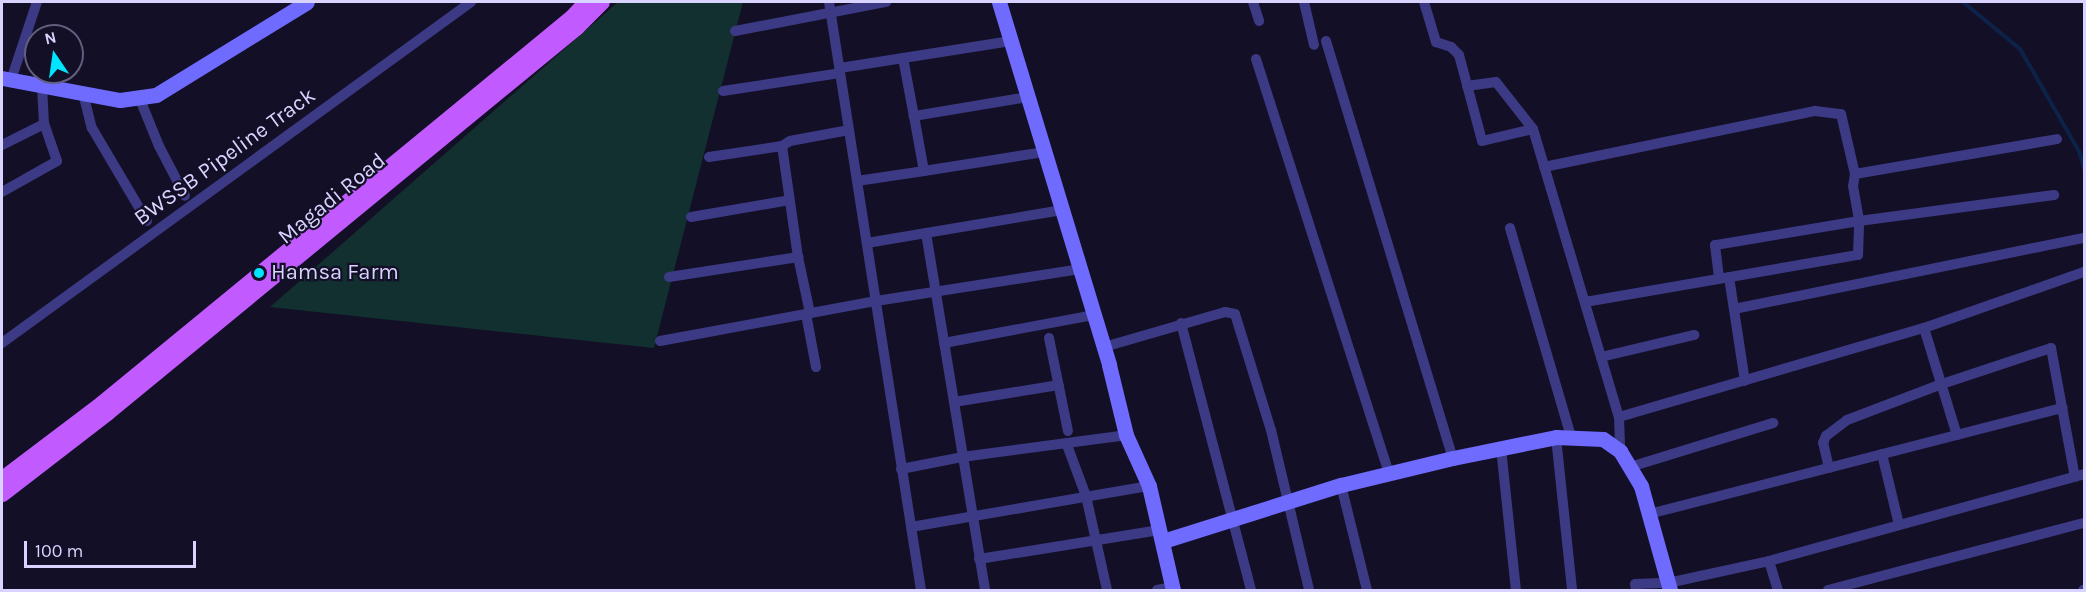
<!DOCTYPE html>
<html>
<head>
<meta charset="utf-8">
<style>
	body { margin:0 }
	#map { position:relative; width:2086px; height:592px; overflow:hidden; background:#130f26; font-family:Karla,sans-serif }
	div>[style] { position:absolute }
	.green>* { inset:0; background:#12302f }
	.stream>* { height:4px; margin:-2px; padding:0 2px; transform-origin:2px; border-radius:2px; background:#0c2248 }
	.street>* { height:10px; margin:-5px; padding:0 5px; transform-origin:5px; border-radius:5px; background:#3d3a85 }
	.secondary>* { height:15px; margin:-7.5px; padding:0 7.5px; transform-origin:7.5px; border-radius:7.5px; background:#6f6bff }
	.primary>* { height:15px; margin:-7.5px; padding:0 7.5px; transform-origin:7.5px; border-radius:7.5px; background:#c25bff }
	.dots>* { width:16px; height:16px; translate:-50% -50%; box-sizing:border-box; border:3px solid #130f26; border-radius:50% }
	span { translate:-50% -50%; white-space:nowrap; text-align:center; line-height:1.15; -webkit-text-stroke:4.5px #130f26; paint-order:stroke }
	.street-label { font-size:22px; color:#d9d4ff }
	.poi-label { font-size:22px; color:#d9d4ff }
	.left { translate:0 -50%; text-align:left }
	.frame { position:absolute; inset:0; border:3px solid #d9d4ff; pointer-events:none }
	.north { position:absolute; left:24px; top:24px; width:60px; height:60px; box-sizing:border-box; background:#130f26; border:2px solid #625e7d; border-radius:50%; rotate:347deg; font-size:16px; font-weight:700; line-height:24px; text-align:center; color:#d9d4ff }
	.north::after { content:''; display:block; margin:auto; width:21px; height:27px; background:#00e5ff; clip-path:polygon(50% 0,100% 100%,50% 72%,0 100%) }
	.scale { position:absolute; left:24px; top:541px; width:172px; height:27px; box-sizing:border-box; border:3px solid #d9d4ff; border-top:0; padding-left:8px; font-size:18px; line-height:21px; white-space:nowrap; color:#d9d4ff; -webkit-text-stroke:4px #130f26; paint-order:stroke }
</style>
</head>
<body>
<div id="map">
	<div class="green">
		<div style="clip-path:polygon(618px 2px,743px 2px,654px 348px,270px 307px)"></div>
	</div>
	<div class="stream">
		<div style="left:1963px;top:2px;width:74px;rotate:39.5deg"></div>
		<div style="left:2020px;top:49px;width:118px;rotate:60deg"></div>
		<div style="left:2079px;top:151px;width:19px;rotate:74deg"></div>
	</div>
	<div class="street">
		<div style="left:829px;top:2px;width:595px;rotate:81.11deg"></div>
		<div style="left:1253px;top:2px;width:20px;rotate:72deg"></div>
		<div style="left:1304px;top:2px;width:44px;rotate:76.9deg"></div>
		<div style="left:1424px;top:2px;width:42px;rotate:73.3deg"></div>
		<div style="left:1436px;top:42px;width:16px;rotate:18deg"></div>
		<div style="left:1451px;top:47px;width:11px;rotate:45deg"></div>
		<div style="left:1459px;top:55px;width:89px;rotate:75deg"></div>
		<div style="left:1482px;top:141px;width:52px;rotate:-13.2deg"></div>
		<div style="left:735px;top:31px;width:154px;rotate:-10.9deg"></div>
		<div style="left:1326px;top:41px;width:436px;rotate:73.1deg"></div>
		<div style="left:903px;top:58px;width:59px;rotate:79.3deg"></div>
		<div style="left:1256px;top:59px;width:435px;rotate:72.2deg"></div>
		<div style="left:840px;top:68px;width:173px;rotate:-9deg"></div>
		<div style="left:11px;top:80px;width:82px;rotate:-71.6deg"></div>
		<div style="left:1467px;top:86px;width:29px;rotate:-8deg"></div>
		<div style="left:1496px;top:82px;width:60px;rotate:51.8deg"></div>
		<div style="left:1533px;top:129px;width:301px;rotate:73.4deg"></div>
		<div style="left:1619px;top:417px;width:34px;rotate:88deg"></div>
		<div style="left:723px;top:91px;width:118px;rotate:-8.7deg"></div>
		<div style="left:83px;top:93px;width:36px;rotate:76deg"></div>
		<div style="left:92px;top:128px;width:108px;rotate:59.4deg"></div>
		<div style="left:139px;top:97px;width:53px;rotate:67.8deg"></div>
		<div style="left:159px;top:146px;width:56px;rotate:62.5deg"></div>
		<div style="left:1028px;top:97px;width:116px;rotate:170.5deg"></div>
		<div style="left:914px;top:116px;width:56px;rotate:79.7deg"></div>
		<div style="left:924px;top:171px;width:121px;rotate:-9deg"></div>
		<div style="left:2px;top:145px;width:47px;rotate:-26.6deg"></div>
		<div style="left:709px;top:157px;width:74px;rotate:-8.6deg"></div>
		<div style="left:1544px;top:167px;width:277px;rotate:-11.7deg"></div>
		<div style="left:1815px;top:111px;width:26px;rotate:7deg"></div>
		<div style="left:1841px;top:114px;width:62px;rotate:76.9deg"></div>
		<div style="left:1855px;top:174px;width:12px;rotate:99deg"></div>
		<div style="left:1853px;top:186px;width:36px;rotate:80deg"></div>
		<div style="left:1859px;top:221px;width:146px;rotate:170.5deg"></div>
		<div style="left:1715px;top:245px;width:33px;rotate:83deg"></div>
		<div style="left:1855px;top:174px;width:205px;rotate:-9.8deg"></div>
		<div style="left:857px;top:181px;width:68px;rotate:-8.5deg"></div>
		<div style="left:2px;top:192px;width:63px;rotate:-29.4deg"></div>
		<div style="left:57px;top:161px;width:39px;rotate:-109deg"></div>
		<div style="left:44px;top:124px;width:38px;rotate:-93deg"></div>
		<div style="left:691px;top:217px;width:100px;rotate:-9.7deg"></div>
		<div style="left:1510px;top:228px;width:218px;rotate:73.7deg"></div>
		<div style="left:926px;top:233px;width:362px;rotate:80.6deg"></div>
		<div style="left:867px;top:243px;width:198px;rotate:-9.6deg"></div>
		<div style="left:669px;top:277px;width:131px;rotate:-8.8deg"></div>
		<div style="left:1729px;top:277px;width:105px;rotate:81.3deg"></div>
		<div style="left:1585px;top:302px;width:277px;rotate:-9.8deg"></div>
		<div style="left:1858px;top:255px;width:34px;rotate:-88deg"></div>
		<div style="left:1859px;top:221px;width:197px;rotate:-7.6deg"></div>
		<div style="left:1734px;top:309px;width:357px;rotate:-11.5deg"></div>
		<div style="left:810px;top:313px;width:57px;rotate:-102.1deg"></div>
		<div style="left:798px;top:257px;width:112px;rotate:-98.2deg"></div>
		<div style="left:782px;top:146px;width:9px;rotate:-32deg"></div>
		<div style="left:790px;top:141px;width:60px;rotate:-10.6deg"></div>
		<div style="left:806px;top:314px;width:54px;rotate:79.3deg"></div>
		<div style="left:1181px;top:323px;width:276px;rotate:75.3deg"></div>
		<div style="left:1924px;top:328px;width:112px;rotate:72.9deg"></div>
		<div style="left:1049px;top:338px;width:95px;rotate:78.5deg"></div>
		<div style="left:660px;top:341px;width:220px;rotate:-10.5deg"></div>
		<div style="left:876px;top:301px;width:206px;rotate:-8.9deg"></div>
		<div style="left:2px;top:343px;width:580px;rotate:-36.02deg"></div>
		<div style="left:944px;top:343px;width:153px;rotate:-10.6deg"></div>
		<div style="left:1104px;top:347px;width:126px;rotate:-16.1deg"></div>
		<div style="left:1225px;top:312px;width:10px;rotate:11deg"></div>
		<div style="left:1235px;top:314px;width:121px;rotate:72.8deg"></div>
		<div style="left:1271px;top:430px;width:164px;rotate:76.6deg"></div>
		<div style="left:1601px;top:357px;width:96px;rotate:-13.3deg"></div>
		<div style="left:954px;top:402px;width:106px;rotate:-9.2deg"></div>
		<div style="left:1619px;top:417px;width:318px;rotate:-16.3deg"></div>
		<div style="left:1924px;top:328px;width:170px;rotate:-19.3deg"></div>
		<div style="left:1556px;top:437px;width:154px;rotate:84deg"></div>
		<div style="left:1067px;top:445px;width:54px;rotate:69.6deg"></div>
		<div style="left:1086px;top:496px;width:96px;rotate:77.4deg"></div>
		<div style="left:1501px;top:448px;width:143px;rotate:84deg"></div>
		<div style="left:1882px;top:454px;width:73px;rotate:76.5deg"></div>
		<div style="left:1630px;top:467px;width:150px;rotate:-17.1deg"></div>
		<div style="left:1829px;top:468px;width:26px;rotate:-103deg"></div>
		<div style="left:1823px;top:443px;width:8px;rotate:-67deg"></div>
		<div style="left:1826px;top:436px;width:26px;rotate:-37deg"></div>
		<div style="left:1847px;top:420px;width:102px;rotate:-20.8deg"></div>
		<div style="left:1942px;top:384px;width:115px;rotate:-18.3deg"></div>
		<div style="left:2051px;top:348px;width:131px;rotate:79.5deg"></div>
		<div style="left:901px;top:469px;width:62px;rotate:-11.1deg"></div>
		<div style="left:962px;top:457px;width:165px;rotate:-7.6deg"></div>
		<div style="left:1341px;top:485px;width:108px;rotate:76.1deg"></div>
		<div style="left:1649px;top:514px;width:427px;rotate:-14.4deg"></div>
		<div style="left:911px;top:527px;width:242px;rotate:-9.8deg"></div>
		<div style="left:979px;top:559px;width:183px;rotate:-9.1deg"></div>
		<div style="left:1769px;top:561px;width:30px;rotate:73deg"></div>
		<div style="left:1157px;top:590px;width:16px;rotate:-11deg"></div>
		<div style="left:1636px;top:590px;width:6px;rotate:-99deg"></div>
		<div style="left:1635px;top:584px;width:33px;rotate:-2deg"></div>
		<div style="left:1668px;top:583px;width:103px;rotate:-12.3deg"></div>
		<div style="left:1769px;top:561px;width:327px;rotate:-15.4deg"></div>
		<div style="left:1828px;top:590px;width:265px;rotate:-14.7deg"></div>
		<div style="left:2083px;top:590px;width:1px"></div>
	</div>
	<div class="secondary">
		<div style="left:999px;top:2px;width:379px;rotate:73.1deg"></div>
		<div style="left:1109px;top:365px;width:72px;rotate:76.3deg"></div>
		<div style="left:1126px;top:435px;width:56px;rotate:65.7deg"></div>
		<div style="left:1149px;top:486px;width:107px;rotate:77deg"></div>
		<div style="left:2px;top:78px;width:120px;rotate:10.6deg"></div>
		<div style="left:120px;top:100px;width:36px;rotate:-8deg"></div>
		<div style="left:156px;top:95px;width:177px;rotate:-31.6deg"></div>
		<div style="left:1163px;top:541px;width:187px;rotate:-17.5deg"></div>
		<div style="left:1341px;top:485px;width:115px;rotate:-13.6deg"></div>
		<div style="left:1453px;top:458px;width:105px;rotate:-11.5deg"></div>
		<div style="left:1556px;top:437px;width:47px;rotate:2.4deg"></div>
		<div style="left:1603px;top:439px;width:21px;rotate:35deg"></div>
		<div style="left:1620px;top:451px;width:41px;rotate:59deg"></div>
		<div style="left:1641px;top:486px;width:108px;rotate:74.4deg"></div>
	</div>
	<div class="primary">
		<div style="left:2px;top:478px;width:124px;rotate:-37.1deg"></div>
		<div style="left:101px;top:403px;width:608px;rotate:-39.4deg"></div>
		<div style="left:571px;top:17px;width:21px;rotate:-47deg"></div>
		<div style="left:2px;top:494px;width:133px;rotate:-37.6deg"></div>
		<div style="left:107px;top:413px;width:608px;rotate:-39.4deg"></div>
		<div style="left:577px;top:27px;width:35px;rotate:-45deg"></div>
	</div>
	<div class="dots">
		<div style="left:259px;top:273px;background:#00e5ff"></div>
	</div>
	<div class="street-label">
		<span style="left:225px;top:157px;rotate:-36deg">BWSSB Pipeline Track</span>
		<span style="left:332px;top:199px;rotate:-39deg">Magadi Road</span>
	</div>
	<div class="poi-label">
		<span class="left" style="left:271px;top:273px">Hamsa Farm</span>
	</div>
	<div class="frame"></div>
	<div class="north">N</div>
	<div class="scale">100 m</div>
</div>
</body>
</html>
